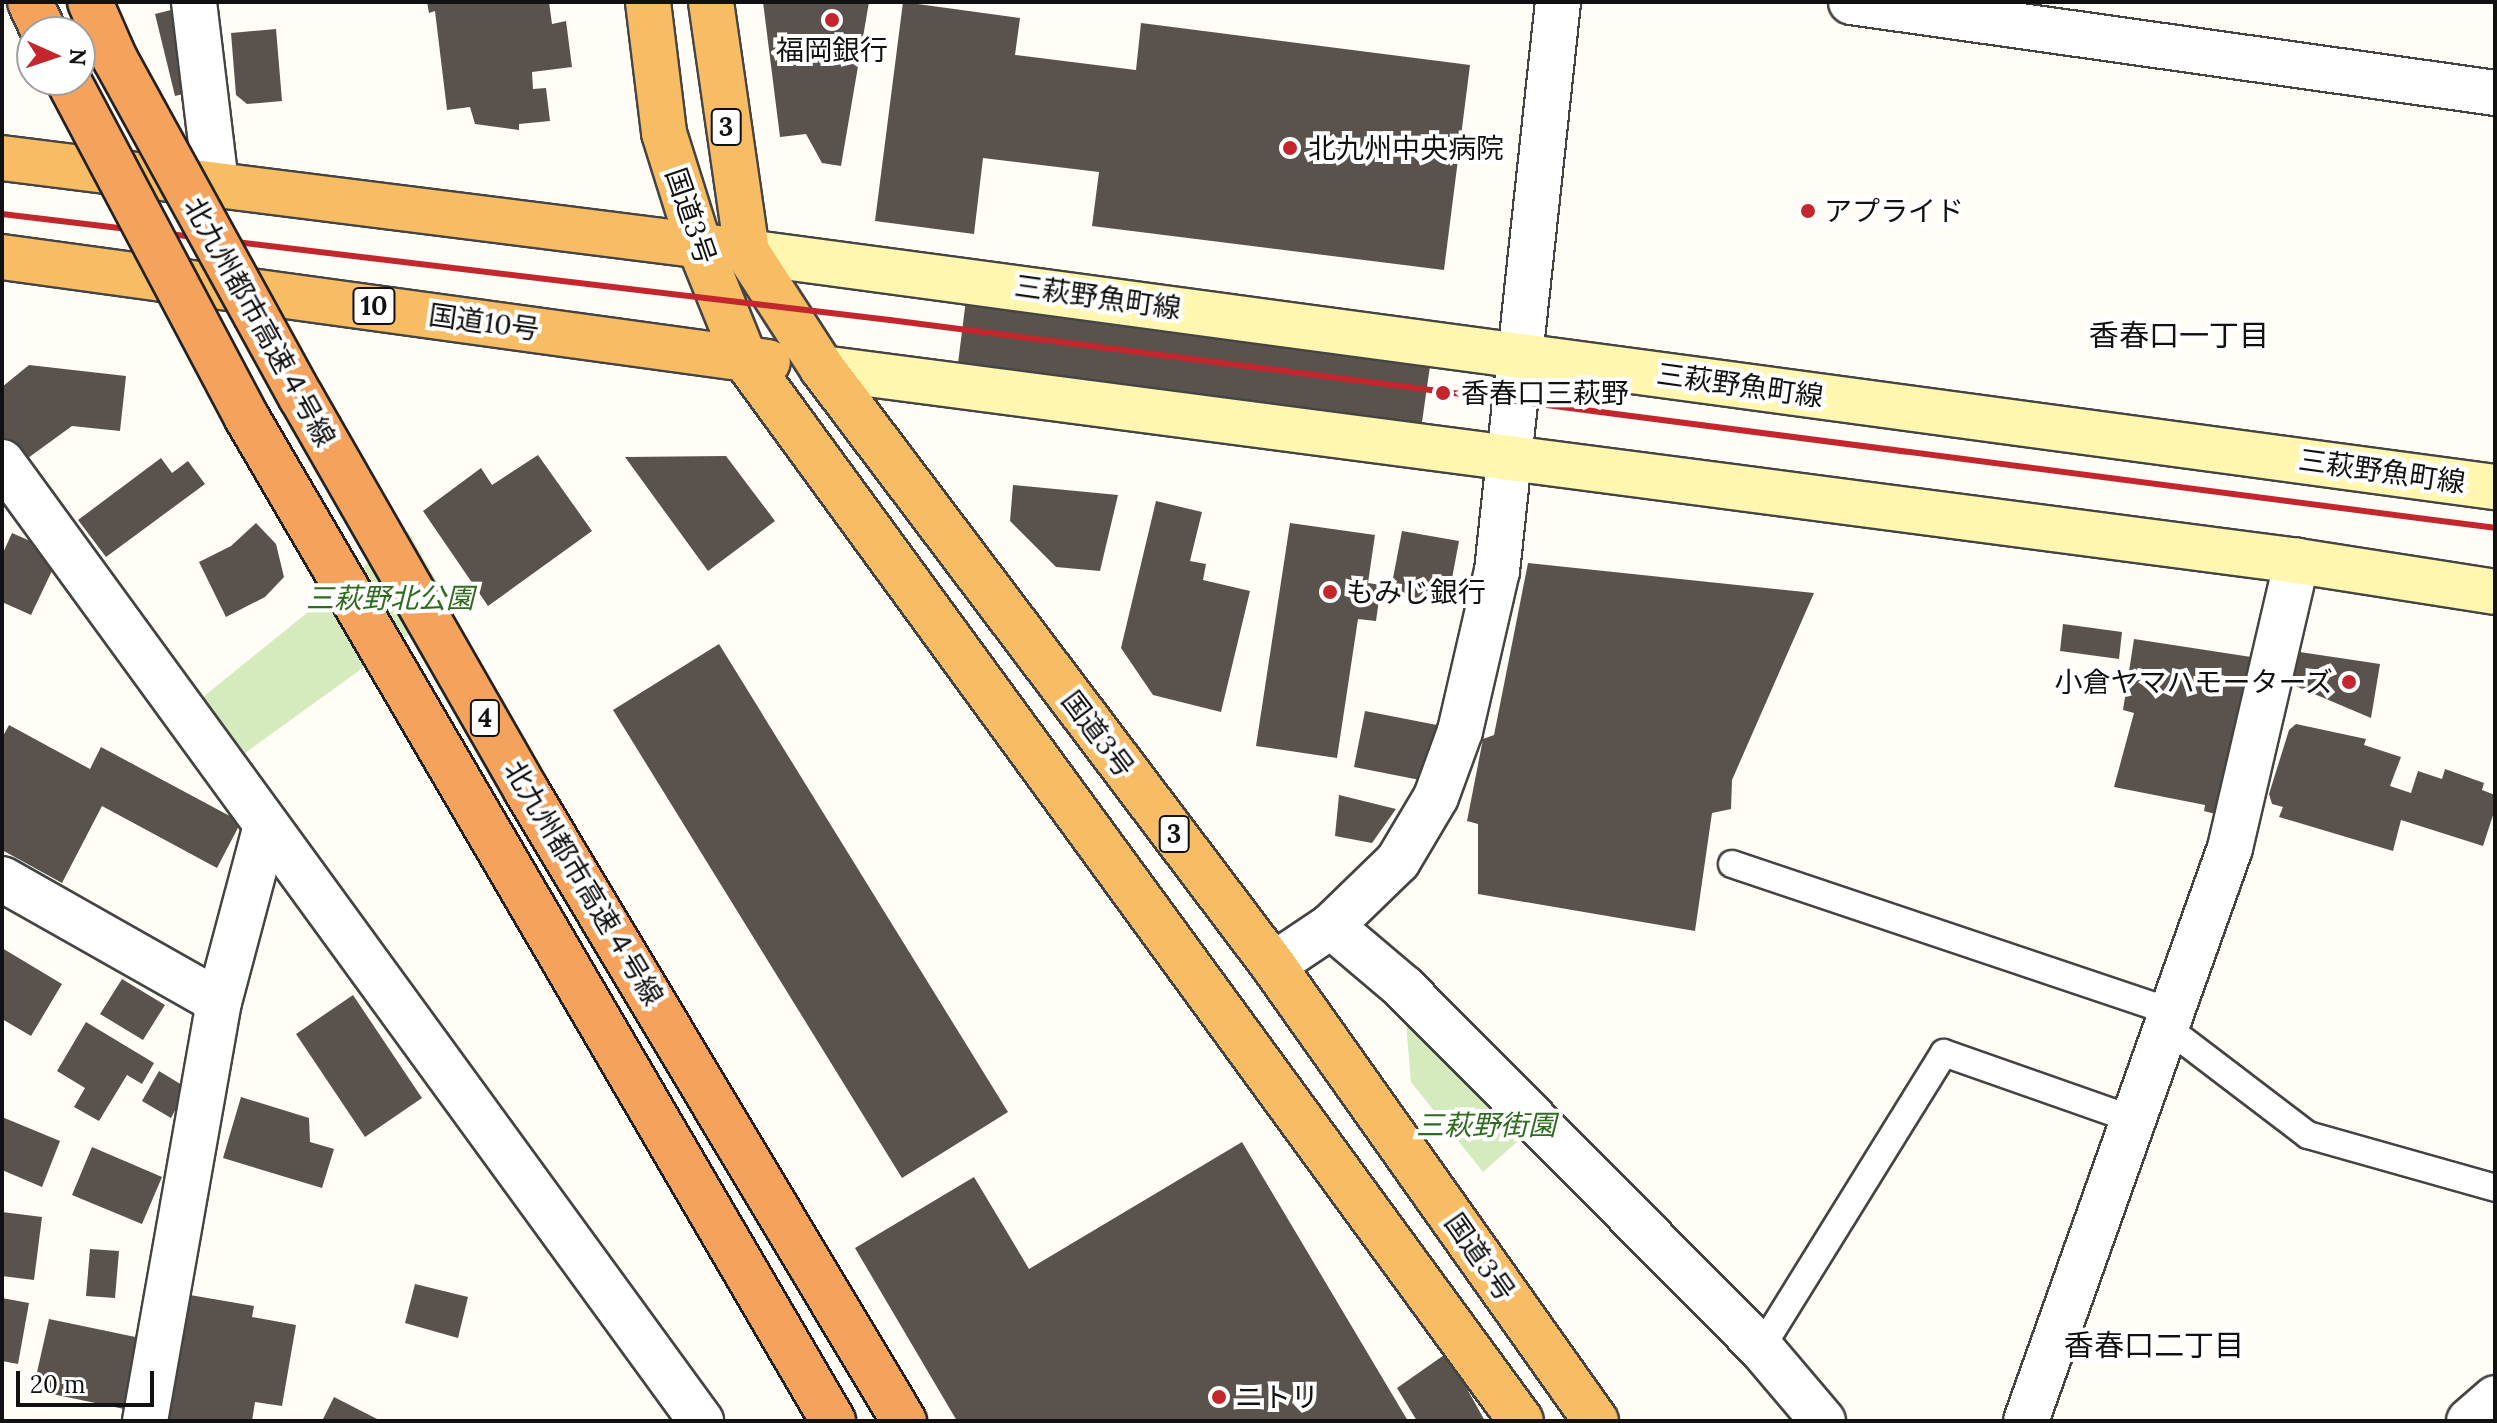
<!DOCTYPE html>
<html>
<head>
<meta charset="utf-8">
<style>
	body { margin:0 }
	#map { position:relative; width:2497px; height:1423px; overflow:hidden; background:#fffdf5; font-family:Lora,"Noto Sans JP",serif }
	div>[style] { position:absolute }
	.green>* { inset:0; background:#d5ebbd }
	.building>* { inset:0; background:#5a524d }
	.roads { filter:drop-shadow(2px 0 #444) drop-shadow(-2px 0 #444) drop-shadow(0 2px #444) drop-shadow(0 -2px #444) }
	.service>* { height:26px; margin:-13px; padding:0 13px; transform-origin:13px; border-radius:13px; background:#fff }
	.minor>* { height:44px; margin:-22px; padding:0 22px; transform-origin:22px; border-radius:22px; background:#fff }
	.tertiary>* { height:44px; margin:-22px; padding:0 22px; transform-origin:22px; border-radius:22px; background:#fff }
	.secondary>* { height:44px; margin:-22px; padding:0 22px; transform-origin:22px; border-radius:22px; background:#fff6b0 }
	.trunk>* { height:44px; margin:-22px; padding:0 22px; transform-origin:22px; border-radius:22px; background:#f7bc64 }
	.motorway>* { height:44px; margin:-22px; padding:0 22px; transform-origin:22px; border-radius:22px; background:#f5a25d }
	.rail>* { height:6px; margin:-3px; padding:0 3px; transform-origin:3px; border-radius:3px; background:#c4262e }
	.bridges { filter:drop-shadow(2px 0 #222) drop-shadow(-2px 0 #222) drop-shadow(0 2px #222) drop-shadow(0 -2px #222) }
	.motorway-bridge>* { height:44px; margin:-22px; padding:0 22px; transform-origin:22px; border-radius:22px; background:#f5a25d }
	.dots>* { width:22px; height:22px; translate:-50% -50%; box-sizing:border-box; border:4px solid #fff; border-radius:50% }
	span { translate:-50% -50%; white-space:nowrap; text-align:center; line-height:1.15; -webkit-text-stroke:8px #fff; paint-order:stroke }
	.shield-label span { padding:2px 6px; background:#fff; border:2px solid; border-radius:6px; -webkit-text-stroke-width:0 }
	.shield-label { font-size:26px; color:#111; font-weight:700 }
	.poi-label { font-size:28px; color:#111 }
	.left { translate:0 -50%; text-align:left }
	.right { translate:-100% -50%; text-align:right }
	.street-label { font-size:28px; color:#111 }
	.park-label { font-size:28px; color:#2f6b1f; font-style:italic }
	.neighbourhood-label { font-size:30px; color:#111 }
	.frame { position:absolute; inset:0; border:4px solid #111; pointer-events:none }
	.north { position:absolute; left:16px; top:16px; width:80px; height:80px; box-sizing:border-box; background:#fff; border:2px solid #a0a0a0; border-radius:50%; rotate:93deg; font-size:22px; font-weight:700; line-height:32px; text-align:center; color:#111 }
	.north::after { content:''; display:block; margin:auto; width:28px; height:36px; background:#c4262e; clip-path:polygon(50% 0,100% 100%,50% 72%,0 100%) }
	.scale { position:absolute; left:16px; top:1371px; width:138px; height:36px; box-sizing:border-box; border:4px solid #111; border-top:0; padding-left:10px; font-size:24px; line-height:28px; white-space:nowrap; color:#111; -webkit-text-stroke:6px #fff; paint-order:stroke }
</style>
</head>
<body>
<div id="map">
	<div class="green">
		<div style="clip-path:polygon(408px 531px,450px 605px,245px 753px,203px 697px)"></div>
		<div style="clip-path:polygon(1404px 999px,1534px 1127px,1483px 1172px,1411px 1082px)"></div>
	</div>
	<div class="building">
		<div style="clip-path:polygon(427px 2px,549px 2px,552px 24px,566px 21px,572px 67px,532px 72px,533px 89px,546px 88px,550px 121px,519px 124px,519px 130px,475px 124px,470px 107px,447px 110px,435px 11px,429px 13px)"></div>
		<div style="clip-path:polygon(763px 2px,869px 2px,841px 166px,822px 163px,806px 134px,780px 137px)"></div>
		<div style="clip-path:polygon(903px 2px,1020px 18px,1015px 55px,1136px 70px,1141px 23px,1470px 65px,1444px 270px,1092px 226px,1099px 172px,983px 158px,974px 234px,875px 221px)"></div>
		<div style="clip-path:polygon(175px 9px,195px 91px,175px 96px,155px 14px)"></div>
		<div style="clip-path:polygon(276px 29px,282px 101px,247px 104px,236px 95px,231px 33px)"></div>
		<div style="clip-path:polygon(970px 267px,1435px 331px,1417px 457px,954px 396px)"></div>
		<div style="clip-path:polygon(29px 365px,126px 376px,120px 431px,72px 426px,28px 458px,2px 436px,2px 387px)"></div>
		<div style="clip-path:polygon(538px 455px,592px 531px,488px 606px,423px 511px,481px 468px,492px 485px)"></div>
		<div style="clip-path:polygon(726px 456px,775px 521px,708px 571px,625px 457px)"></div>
		<div style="clip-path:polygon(161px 458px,172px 473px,188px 461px,205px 484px,106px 557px,78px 520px)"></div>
		<div style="clip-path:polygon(1013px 485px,1118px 495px,1100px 571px,1056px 567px,1010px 521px)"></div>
		<div style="clip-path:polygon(1156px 501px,1202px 512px,1190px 561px,1206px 564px,1203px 580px,1250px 591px,1221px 712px,1153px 695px,1121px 648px)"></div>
		<div style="clip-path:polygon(256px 523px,276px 544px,284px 577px,265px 597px,226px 617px,199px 562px,231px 546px)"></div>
		<div style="clip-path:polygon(1290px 523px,1375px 535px,1368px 583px,1381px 585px,1376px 621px,1358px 619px,1337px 758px,1256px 746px)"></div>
		<div style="clip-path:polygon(1402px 531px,1459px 541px,1447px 605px,1390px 594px)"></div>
		<div style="clip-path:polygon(12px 533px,60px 554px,31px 615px,2px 602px,2px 555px)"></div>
		<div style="clip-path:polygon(1528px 563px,1814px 593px,1732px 780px,1731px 809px,1712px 813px,1695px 931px,1478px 894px,1478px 824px,1467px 821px,1483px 739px,1494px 735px)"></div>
		<div style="clip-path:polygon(2063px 624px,2122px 632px,2119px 659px,2060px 651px)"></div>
		<div style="clip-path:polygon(2134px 639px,2251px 657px,2215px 814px,2204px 811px,2205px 805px,2114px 787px,2134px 713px,2123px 710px)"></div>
		<div style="clip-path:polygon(719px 644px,1008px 1112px,902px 1178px,613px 710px)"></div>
		<div style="clip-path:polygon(2293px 651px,2380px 664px,2371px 718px,2286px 682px)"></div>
		<div style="clip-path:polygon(1365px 711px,1437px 725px,1425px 781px,1354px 767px)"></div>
		<div style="clip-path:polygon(2296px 724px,2366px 739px,2364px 745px,2401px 757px,2390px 786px,2411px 793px,2418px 771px,2442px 779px,2445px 769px,2484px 783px,2482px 790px,2495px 795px,2495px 809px,2483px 846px,2401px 820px,2393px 851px,2279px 817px,2283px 807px,2272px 804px,2269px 794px,2289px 730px)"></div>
		<div style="clip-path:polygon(9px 725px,90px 769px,101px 747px,241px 822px,217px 868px,102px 806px,62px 883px,2px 850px,2px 738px)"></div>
		<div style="clip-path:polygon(1339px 795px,1396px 809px,1372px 843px,1335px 836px)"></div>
		<div style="clip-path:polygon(2px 948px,62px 984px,31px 1036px,2px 1019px)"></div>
		<div style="clip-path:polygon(122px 979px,165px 1005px,143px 1040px,100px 1014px)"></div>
		<div style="clip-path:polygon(353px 995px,422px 1098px,365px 1137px,296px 1034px)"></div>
		<div style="clip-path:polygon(86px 1022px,154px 1063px,142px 1084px,127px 1075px,99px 1121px,74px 1107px,85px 1088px,57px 1071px)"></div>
		<div style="clip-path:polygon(159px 1071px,187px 1088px,171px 1118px,142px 1101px)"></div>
		<div style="clip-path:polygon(241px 1097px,309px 1118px,310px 1142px,334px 1149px,322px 1188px,223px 1158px)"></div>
		<div style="clip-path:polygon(2px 1117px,60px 1141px,42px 1187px,2px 1170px)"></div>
		<div style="clip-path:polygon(1242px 1142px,1408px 1421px,957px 1421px,855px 1248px,974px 1177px,1029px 1269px)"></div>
		<div style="clip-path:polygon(92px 1147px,162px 1177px,142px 1224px,72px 1195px)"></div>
		<div style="clip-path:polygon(2px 1212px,42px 1217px,34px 1280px,2px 1276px)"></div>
		<div style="clip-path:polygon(90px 1249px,119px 1251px,115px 1298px,86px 1296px)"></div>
		<div style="clip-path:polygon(415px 1284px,468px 1297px,458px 1338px,405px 1323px)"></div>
		<div style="clip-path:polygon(190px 1295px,254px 1306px,252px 1317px,296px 1325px,282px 1406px,255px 1402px,252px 1421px,168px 1421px)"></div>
		<div style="clip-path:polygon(2px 1298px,29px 1303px,18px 1364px,2px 1361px)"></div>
		<div style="clip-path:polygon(49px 1319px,145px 1339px,129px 1410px,33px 1390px)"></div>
		<div style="clip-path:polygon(1447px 1353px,1485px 1421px,1417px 1421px,1397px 1388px)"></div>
		<div style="clip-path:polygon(334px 1397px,381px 1421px,322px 1421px)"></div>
	</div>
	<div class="roads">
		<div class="service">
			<div style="left:1732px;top:864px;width:464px;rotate:18.6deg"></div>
			<div style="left:2166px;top:1027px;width:178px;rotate:37.3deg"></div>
			<div style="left:2308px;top:1135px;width:194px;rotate:15.8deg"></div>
			<div style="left:1761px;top:1348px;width:347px;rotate:-58.2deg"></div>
			<div style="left:1944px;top:1053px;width:201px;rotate:19.4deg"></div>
		</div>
		<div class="minor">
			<div style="left:194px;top:2px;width:183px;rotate:83.1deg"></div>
			<div style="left:1851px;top:2px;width:650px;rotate:8.04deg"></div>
			<div style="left:2px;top:462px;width:1187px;rotate:53.91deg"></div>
			<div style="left:2px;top:879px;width:249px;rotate:29.5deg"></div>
			<div style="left:1331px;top:926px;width:93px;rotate:-44.1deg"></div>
			<div style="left:1398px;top:861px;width:74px;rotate:-59.3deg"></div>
			<div style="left:1436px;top:797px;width:70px;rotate:-70deg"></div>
			<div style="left:1460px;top:731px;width:164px;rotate:-77deg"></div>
			<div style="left:1497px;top:571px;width:572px;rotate:-83.88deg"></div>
			<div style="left:1273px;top:965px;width:70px;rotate:-33.9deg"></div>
			<div style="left:1331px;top:926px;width:96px;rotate:40.3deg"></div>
			<div style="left:1404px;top:988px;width:507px;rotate:45.24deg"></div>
			<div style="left:1761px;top:1348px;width:96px;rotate:49.7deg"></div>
			<div style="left:145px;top:1421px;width:425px;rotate:-80deg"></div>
			<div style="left:219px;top:1002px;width:183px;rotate:-75.1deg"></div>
			<div style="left:2026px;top:1421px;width:608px;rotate:-70.4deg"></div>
			<div style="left:2230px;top:848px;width:295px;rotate:-76.9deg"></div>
		</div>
		<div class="tertiary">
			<div style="left:2469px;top:1421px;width:35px;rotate:-41deg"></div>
		</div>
		<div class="secondary">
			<div style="left:747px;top:252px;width:1764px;rotate:7.66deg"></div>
			<div style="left:822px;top:368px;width:1488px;rotate:7.45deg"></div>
			<div style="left:2297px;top:561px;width:200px;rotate:8.9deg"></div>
		</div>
		<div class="trunk">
			<div style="left:648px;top:2px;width:132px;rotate:83deg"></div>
			<div style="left:664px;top:133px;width:117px;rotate:72.6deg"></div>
			<div style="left:699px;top:245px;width:123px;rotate:68deg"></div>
			<div style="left:745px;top:359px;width:1315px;rotate:53.84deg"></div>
			<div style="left:711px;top:2px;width:253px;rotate:81.8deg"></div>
			<div style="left:747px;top:252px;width:138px;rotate:57.1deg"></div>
			<div style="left:822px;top:368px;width:748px;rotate:52.93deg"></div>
			<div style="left:1273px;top:965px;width:559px;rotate:54.69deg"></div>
			<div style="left:2px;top:158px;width:730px;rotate:7.16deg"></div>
			<div style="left:2px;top:257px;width:773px;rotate:7.81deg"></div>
		</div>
		<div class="motorway">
			<div style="left:30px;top:2px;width:33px;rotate:65deg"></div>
		</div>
	</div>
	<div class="rail">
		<div style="left:2px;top:214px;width:894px;rotate:6.81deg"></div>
		<div style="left:890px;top:320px;width:1618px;rotate:7.38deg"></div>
	</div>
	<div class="bridges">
		<div class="motorway-bridge">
			<div style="left:90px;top:2px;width:62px;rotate:66.3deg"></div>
			<div style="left:115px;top:59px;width:386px;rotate:61.2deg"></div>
			<div style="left:301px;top:397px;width:453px;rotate:60.2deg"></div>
			<div style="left:526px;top:790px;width:736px;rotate:59.08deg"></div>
			<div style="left:68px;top:80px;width:382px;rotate:62.1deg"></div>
			<div style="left:247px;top:418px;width:1162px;rotate:59.7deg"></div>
		</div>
	</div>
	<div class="dots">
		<div style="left:832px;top:20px;background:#c4262e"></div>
		<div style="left:1290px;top:148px;background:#c4262e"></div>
		<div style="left:1808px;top:211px;background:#c4262e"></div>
		<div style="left:1443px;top:393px;background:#c4262e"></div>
		<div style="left:1330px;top:592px;background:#c4262e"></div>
		<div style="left:2349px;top:682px;background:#c4262e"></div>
		<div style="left:1219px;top:1397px;background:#c4262e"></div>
	</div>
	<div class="shield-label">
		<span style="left:726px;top:127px">3</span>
		<span style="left:374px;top:306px">10</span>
		<span style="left:485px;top:718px">4</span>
		<span style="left:1174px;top:834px">3</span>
	</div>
	<div class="poi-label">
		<span style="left:832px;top:50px">福岡銀行</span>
		<span class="left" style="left:1308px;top:148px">北九州中央病院</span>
		<span class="left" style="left:1824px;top:211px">アプライド</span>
		<span class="left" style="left:1461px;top:393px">香春口三萩野</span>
		<span class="left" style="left:1346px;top:592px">もみじ銀行</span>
		<span class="right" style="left:2333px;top:682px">小倉ヤマハモーターズ</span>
		<span class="left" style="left:1235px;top:1397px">ニトリ</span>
	</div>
	<div class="street-label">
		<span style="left:691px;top:216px;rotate:71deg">国道3号</span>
		<span style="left:1098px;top:297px;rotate:8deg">三萩野魚町線</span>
		<span style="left:260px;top:322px;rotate:61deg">北九州都市高速４号線</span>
		<span style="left:484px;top:322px;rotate:8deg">国道10号</span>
		<span style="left:1740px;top:385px;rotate:8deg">三萩野魚町線</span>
		<span style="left:2382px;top:471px;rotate:8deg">三萩野魚町線</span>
		<span style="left:1098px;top:734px;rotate:53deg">国道3号</span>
		<span style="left:584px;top:883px;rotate:59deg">北九州都市高速４号線</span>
		<span style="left:1480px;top:1257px;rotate:55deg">国道3号</span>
	</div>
	<div class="park-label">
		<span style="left:390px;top:598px">三萩野北公園</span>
		<span style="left:1486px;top:1125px">三萩野街園</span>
	</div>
	<div class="neighbourhood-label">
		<span style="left:2179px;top:335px">香春口一丁目</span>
		<span style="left:2154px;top:1345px">香春口二丁目</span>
	</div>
	<div class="frame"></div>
	<div class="north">N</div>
	<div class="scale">20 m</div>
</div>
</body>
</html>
